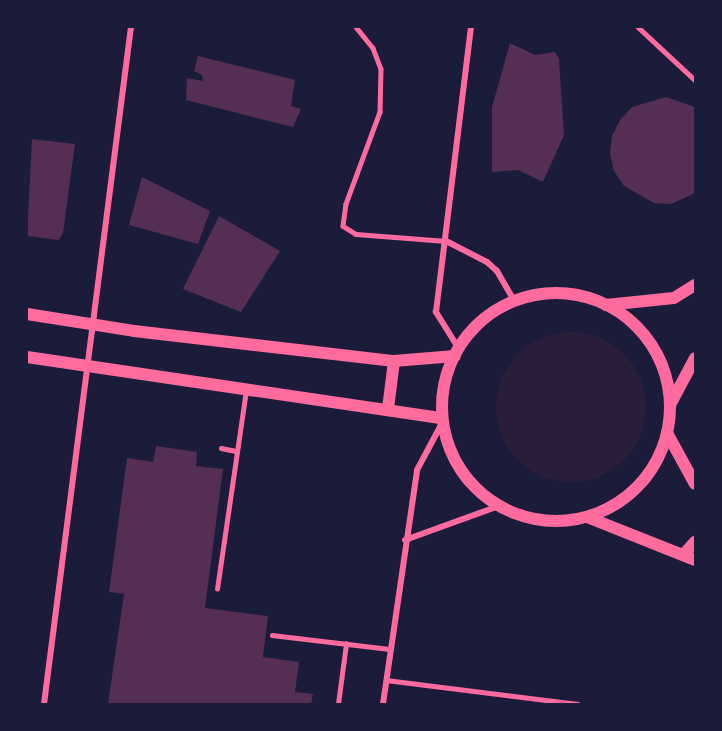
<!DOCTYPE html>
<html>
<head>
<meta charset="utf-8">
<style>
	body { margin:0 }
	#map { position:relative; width:722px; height:731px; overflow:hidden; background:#1b1b3a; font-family:Mulish,sans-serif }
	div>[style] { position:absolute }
	.green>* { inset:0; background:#2a1e3b }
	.round { border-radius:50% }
	.building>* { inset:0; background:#542f53 }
	.service>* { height:4.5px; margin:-2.25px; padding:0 2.25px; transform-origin:2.25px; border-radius:2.25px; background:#ff6b9d }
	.minor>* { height:6px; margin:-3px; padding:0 3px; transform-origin:3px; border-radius:3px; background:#ff6b9d }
	.secondary>* { height:12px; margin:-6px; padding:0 6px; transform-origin:6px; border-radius:6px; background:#ff6b9d }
	.secondary>.ring { margin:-6px; padding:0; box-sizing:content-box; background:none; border:12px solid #ff6b9d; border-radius:50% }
	span { translate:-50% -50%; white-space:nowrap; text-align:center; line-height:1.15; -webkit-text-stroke:6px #1b1b3a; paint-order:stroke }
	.frame { position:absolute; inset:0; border:28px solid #1b1b3a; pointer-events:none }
</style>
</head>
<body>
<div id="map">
	<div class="green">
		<div class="round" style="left:496px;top:332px;width:150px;height:150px"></div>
	</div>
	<div class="building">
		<div style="clip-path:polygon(510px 43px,535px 55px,555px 52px,559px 59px,564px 135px,543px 182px,518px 170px,492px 172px,492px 107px)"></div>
		<div style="clip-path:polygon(198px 56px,295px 80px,291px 106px,301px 109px,293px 127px,186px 100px,187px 78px,203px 81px,202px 75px,194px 71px)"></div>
		<div style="clip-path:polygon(666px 97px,695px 107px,695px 193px,671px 204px,654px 203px,624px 186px,614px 171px,610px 154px,612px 136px,620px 120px,632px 107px)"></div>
		<div style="clip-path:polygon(32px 139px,75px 144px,63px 233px,59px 240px,27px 236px)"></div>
		<div style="clip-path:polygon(142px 177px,210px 211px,198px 244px,129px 225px)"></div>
		<div style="clip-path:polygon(219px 216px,280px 251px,241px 312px,183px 289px)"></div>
		<div style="clip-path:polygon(156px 446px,197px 452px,196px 466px,223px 469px,205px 608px,268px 616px,263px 657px,299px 662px,295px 692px,313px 694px,311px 704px,108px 704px,124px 594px,109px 592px,127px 458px,153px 462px)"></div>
	</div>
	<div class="service">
		<div style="left:356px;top:27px;width:27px;rotate:51deg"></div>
		<div style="left:373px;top:48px;width:22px;rotate:69deg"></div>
		<div style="left:381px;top:69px;width:43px;rotate:91.3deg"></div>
		<div style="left:380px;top:112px;width:98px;rotate:110.3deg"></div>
		<div style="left:346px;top:204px;width:22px;rotate:98deg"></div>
		<div style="left:343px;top:226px;width:15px;rotate:32deg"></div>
		<div style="left:356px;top:234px;width:90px;rotate:4.4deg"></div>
		<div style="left:638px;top:27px;width:78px;rotate:42.9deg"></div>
		<div style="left:221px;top:448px;width:15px;rotate:11deg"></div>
		<div style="left:217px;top:589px;width:200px;rotate:-81.7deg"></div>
		<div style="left:272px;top:635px;width:118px;rotate:6.8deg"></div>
		<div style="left:386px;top:680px;width:193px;rotate:7.1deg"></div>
		<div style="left:338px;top:704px;width:61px;rotate:-82.4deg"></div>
	</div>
	<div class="minor">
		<div style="left:446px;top:241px;width:46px;rotate:27.1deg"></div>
		<div style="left:487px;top:262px;width:13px;rotate:42deg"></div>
		<div style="left:497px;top:271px;width:34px;rotate:60deg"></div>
		<div style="left:459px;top:349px;width:44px;rotate:-121.9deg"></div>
		<div style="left:436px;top:312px;width:287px;rotate:-83deg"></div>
		<div style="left:405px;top:540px;width:100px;rotate:-19.9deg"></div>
		<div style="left:44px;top:704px;width:683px;rotate:-82.68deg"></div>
		<div style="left:383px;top:704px;width:236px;rotate:-81.7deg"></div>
		<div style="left:417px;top:470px;width:51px;rotate:-61.9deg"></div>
	</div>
	<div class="secondary">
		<div class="ring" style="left:442px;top:293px;width:216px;height:216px"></div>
		<div style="left:606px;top:305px;width:68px;rotate:-5.9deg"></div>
		<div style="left:674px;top:298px;width:25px;rotate:-32deg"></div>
		<div style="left:27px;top:314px;width:108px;rotate:9deg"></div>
		<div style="left:134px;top:331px;width:262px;rotate:6.6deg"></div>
		<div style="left:394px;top:361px;width:61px;rotate:-4.7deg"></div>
		<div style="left:27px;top:357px;width:416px;rotate:8.4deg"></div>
		<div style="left:670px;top:405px;width:53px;rotate:-62deg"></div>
		<div style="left:388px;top:409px;width:48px;rotate:-82.9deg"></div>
		<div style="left:667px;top:433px;width:58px;rotate:61.2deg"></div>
		<div style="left:587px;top:517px;width:116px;rotate:21.7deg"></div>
		<div style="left:685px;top:553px;width:15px;rotate:-48deg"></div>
	</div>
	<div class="frame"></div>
</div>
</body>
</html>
